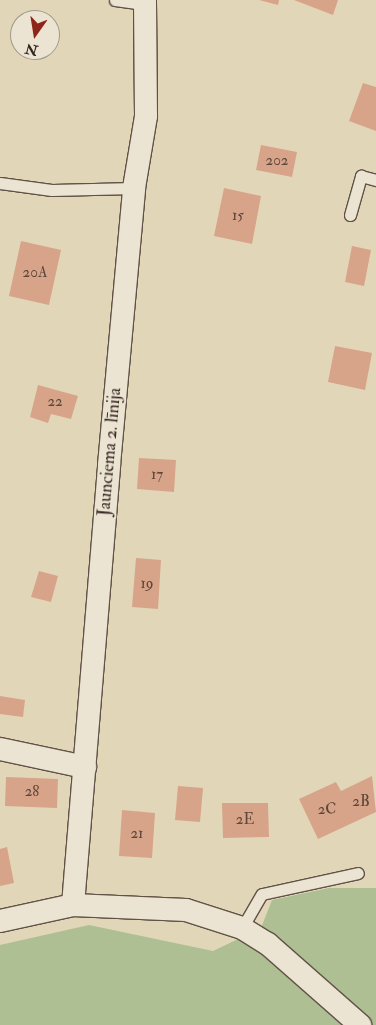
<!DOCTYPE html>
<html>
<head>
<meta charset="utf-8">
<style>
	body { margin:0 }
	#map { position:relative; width:376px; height:1025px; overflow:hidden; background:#e2d6b9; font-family:"IM FELL Double Pica",serif }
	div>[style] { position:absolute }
	.green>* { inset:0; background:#aebf93 }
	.building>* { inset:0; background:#d7a489 }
	.roads { filter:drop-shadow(1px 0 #605246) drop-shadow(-1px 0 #605246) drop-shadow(0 1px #605246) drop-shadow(0 -1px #605246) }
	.lane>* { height:11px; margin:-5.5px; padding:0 5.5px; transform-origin:5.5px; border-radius:5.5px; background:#ece4d2 }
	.street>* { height:22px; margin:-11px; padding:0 11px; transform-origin:11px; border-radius:11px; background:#ece4d2 }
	span { translate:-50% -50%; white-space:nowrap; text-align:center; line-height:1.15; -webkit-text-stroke:4px #ece4d2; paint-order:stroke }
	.number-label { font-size:15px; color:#5d463a }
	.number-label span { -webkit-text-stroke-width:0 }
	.street-label { font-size:18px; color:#342620 }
	.north { position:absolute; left:10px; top:10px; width:50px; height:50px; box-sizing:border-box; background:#ece4d2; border:1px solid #a2988b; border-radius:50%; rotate:193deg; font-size:14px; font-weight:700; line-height:20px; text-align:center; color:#342620 }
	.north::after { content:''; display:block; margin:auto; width:18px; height:22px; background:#8f2418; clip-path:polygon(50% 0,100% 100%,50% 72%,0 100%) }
</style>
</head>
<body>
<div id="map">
	<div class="green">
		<div style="clip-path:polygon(329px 888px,376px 888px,376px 1025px,0 1025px,0 945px,89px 925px,213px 951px,261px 928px,272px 900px)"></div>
	</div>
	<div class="building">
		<div style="clip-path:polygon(259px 0,279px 0,278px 5px)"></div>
		<div style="clip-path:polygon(294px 0,338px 0,333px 15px)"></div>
		<div style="clip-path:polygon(363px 83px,376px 87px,376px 131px,349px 121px)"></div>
		<div style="clip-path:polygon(261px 145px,297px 152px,292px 177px,256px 170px)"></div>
		<div style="clip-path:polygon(224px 188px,261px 196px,252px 244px,214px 236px)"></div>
		<div style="clip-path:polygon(21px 241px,61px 250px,49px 305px,9px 296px)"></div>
		<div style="clip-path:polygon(352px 246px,371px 250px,364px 286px,345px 282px)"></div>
		<div style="clip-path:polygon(335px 346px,372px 353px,365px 390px,328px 382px)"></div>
		<div style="clip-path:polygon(38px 385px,78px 396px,71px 419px,51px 414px,48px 423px,30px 417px)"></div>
		<div style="clip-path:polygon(139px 458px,176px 460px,174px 492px,137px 489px)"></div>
		<div style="clip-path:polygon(136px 558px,161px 560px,158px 609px,132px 607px)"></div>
		<div style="clip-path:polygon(39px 571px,58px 576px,51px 602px,31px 597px)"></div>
		<div style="clip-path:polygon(0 696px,25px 700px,23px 717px,0 714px)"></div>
		<div style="clip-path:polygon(372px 776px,376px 812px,318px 839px,299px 799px,336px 782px,341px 791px)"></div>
		<div style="clip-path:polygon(6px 777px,58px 779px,57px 808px,5px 806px)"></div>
		<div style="clip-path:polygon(178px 786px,203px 788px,200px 822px,175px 820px)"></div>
		<div style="clip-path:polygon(222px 803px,268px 803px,269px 837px,223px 838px)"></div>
		<div style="clip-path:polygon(122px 810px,155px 813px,152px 858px,119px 856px)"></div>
		<div style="clip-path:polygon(7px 847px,14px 883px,0 886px,0 849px)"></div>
	</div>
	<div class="roads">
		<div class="lane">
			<div style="left:115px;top:0;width:29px;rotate:8deg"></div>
			<div style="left:0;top:183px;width:52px;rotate:7.7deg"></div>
			<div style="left:52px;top:190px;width:82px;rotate:-1.4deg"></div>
			<div style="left:350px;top:215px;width:41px;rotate:-74.2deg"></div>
			<div style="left:361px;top:176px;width:16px;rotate:15deg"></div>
			<div style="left:242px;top:928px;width:39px;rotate:-60deg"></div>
			<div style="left:262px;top:894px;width:98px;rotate:-12.3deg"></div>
		</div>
		<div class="street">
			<div style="left:0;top:749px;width:87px;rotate:12deg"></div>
			<div style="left:73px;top:905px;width:441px;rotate:-85.3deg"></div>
			<div style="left:109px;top:465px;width:278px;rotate:-84.8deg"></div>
			<div style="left:134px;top:188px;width:73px;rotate:-80.5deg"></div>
			<div style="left:146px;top:116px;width:116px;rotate:-90.5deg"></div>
			<div style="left:0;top:921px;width:75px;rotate:-12.4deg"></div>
			<div style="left:73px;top:905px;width:113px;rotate:2.5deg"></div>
			<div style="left:186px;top:910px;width:59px;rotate:17.8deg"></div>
			<div style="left:242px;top:928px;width:31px;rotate:32deg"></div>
			<div style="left:268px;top:944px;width:123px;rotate:41.4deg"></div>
		</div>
	</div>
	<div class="number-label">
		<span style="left:277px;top:161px">202</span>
		<span style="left:238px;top:216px">15</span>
		<span style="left:35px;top:273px">20A</span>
		<span style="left:55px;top:402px">22</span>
		<span style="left:157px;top:475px">17</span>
		<span style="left:147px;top:584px">19</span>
		<span style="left:32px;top:792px">28</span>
		<span style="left:361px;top:802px">2B</span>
		<span style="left:327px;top:810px">2C</span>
		<span style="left:245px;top:820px">2E</span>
		<span style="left:137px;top:834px">21</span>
	</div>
	<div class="street-label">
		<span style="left:110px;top:452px;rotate:-85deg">Jaunciema 2. līnija</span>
	</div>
	<div class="north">N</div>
</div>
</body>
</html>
